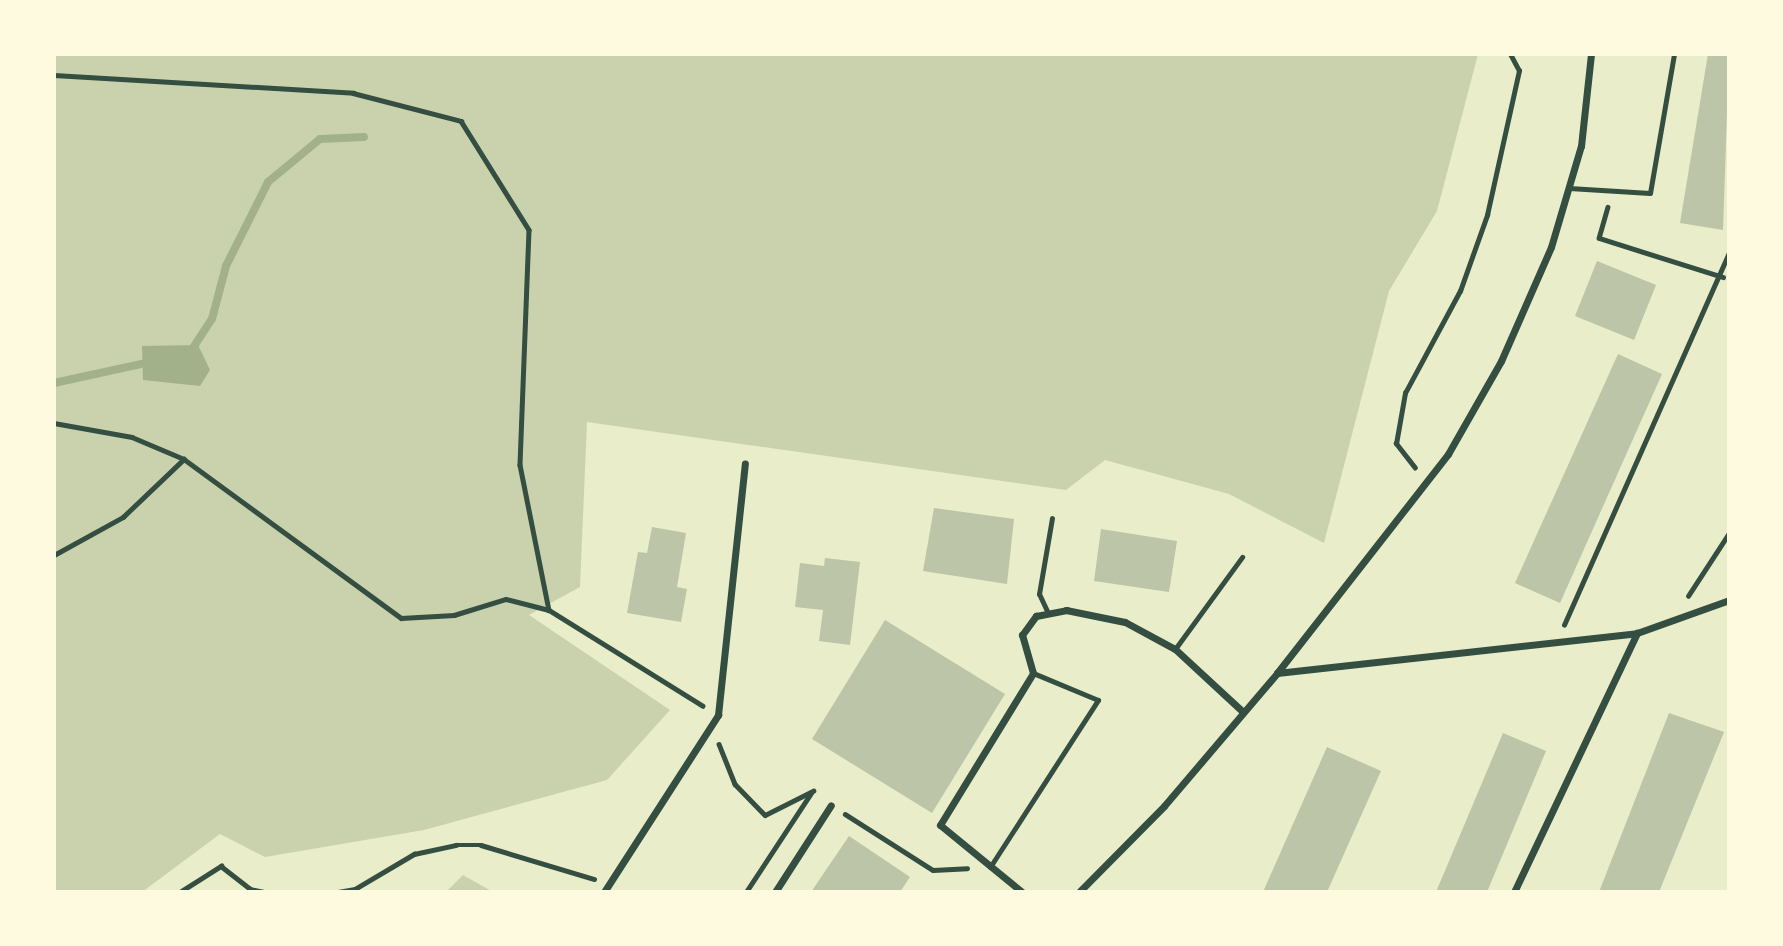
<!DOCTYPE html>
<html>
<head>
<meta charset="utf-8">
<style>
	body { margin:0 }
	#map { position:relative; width:1783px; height:946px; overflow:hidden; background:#e9edc9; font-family:Literata,serif }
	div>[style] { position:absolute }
	.green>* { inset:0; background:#cad2ad }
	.water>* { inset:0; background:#a3b18a }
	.stream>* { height:8px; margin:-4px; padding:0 4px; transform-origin:4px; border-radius:4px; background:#a3b18a }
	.building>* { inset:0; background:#bcc5a7 }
	.path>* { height:4.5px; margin:-2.25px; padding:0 2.25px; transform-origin:2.25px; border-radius:2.25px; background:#344e41 }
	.service>* { height:5px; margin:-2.5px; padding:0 2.5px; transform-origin:2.5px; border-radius:2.5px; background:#344e41 }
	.minor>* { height:7px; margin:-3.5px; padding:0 3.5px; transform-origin:3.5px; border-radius:3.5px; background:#344e41 }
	span { translate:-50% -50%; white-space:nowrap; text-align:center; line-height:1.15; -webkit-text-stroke:6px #fefae0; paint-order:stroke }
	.frame { position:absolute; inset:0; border:56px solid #fefae0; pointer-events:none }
</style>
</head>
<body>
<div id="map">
	<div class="green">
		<div style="clip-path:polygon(54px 54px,1478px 54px,1437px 211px,1389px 291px,1324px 543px,1229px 494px,1105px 460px,1066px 490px,587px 422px,580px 587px,529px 615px,670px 710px,607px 780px,424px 830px,265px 857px,220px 834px,142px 892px,54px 892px)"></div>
		<div style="clip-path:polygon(463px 875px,493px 892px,446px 892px)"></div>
	</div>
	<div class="water">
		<div style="clip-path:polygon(198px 345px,210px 370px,200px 386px,143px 380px,142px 346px)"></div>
	</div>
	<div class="stream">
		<div style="left:191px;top:351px;width:38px;rotate:-57deg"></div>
		<div style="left:212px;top:319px;width:55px;rotate:-75.2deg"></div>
		<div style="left:226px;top:266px;width:94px;rotate:-63.4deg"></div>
		<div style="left:268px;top:182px;width:67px;rotate:-39.6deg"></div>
		<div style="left:320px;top:139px;width:44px;rotate:-2.6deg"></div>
		<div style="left:54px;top:383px;width:98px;rotate:-12.3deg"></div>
	</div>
	<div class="building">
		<div style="clip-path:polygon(1708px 54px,1729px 54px,1723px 230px,1680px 223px)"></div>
		<div style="clip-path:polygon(1597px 261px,1656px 285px,1634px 340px,1575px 316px)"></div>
		<div style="clip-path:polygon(1618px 354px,1662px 374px,1560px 603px,1515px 583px)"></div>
		<div style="clip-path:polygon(934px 508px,1014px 519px,1007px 584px,923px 571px)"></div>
		<div style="clip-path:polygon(652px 527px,686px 533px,677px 587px,687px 589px,681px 622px,627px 613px,638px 552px,647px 553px)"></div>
		<div style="clip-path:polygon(1101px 529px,1177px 541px,1169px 592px,1094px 581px)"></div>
		<div style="clip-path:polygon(825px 558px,860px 562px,850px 645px,819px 641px,823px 610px,795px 607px,800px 563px,824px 566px)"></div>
		<div style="clip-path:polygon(885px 620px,1005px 694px,932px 813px,812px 739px)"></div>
		<div style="clip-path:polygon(1669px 713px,1724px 732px,1659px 892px,1599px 892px)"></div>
		<div style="clip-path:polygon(1503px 733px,1546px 751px,1487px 892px,1436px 892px)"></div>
		<div style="clip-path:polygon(1327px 747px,1381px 771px,1327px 892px,1263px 892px)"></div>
		<div style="clip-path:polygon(849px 836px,910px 877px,900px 892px,811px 892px)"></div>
	</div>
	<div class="path">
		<div style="left:54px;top:75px;width:300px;rotate:3.4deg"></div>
		<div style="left:353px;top:93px;width:112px;rotate:14.5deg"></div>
		<div style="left:461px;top:121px;width:128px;rotate:58deg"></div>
		<div style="left:529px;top:230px;width:235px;rotate:92.2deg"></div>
		<div style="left:520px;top:465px;width:148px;rotate:78.7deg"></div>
		<div style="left:1608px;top:207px;width:32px;rotate:106deg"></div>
		<div style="left:1599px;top:238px;width:130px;rotate:17.5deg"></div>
		<div style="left:54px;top:423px;width:79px;rotate:10.2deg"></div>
		<div style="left:132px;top:437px;width:56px;rotate:22.9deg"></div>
		<div style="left:184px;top:459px;width:269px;rotate:36.2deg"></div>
		<div style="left:401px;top:618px;width:53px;rotate:-3.2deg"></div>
		<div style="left:454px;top:615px;width:54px;rotate:-17.1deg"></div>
		<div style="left:506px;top:599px;width:44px;rotate:14.3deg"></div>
		<div style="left:549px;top:610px;width:181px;rotate:31.9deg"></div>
		<div style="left:1415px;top:468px;width:31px;rotate:-128deg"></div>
		<div style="left:1396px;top:444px;width:52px;rotate:-80deg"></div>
		<div style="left:1405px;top:393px;width:116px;rotate:-61.7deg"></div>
		<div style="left:1460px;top:291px;width:81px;rotate:-70.4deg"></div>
		<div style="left:1487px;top:215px;width:148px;rotate:-77.5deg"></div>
		<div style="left:1519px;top:71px;width:19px;rotate:-118deg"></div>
		<div style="left:54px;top:555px;width:79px;rotate:-28.8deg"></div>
		<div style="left:123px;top:517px;width:84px;rotate:-43.6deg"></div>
		<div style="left:1688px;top:596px;width:75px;rotate:-56.9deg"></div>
		<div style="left:1564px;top:625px;width:407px;rotate:-66.1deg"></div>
		<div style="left:719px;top:744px;width:43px;rotate:68.2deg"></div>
		<div style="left:735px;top:784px;width:43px;rotate:45.9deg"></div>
		<div style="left:765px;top:815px;width:54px;rotate:-26.6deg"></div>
		<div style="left:845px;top:814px;width:104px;rotate:32.5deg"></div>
		<div style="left:933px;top:870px;width:34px;rotate:-3deg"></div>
		<div style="left:180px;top:892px;width:49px;rotate:-32.4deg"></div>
		<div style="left:221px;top:866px;width:37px;rotate:38deg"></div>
		<div style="left:250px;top:889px;width:14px;rotate:12deg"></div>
		<div style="left:338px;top:892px;width:17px;rotate:-10deg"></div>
		<div style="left:355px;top:889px;width:69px;rotate:-30.7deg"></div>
		<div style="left:414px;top:854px;width:43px;rotate:-12.1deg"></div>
		<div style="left:456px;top:845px;width:25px"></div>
		<div style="left:481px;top:845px;width:118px;rotate:16.7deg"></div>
		<div style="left:746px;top:892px;width:118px;rotate:-56.7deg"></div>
	</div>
	<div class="service">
		<div style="left:1569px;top:188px;width:81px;rotate:3.5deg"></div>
		<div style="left:1650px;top:193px;width:141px;rotate:-80.2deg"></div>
		<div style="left:1048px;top:613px;width:21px;rotate:-115deg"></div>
		<div style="left:1039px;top:594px;width:77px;rotate:-80.3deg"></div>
		<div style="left:1175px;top:649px;width:114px;rotate:-53.9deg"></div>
		<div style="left:990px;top:867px;width:199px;rotate:-57.1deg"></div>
		<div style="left:1098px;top:700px;width:70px;rotate:-157.4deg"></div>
	</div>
	<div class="minor">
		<div style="left:1277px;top:673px;width:362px;rotate:-6.3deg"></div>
		<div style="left:1637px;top:633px;width:98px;rotate:-19.7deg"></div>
		<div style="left:604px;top:892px;width:211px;rotate:-57.2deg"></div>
		<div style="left:718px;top:715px;width:253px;rotate:-83.9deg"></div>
		<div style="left:775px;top:892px;width:103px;rotate:-57.2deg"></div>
		<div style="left:1022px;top:892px;width:106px;rotate:-140.7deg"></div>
		<div style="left:940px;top:825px;width:178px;rotate:-58.5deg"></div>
		<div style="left:1033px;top:673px;width:40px;rotate:-106deg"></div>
		<div style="left:1022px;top:635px;width:24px;rotate:-54deg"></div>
		<div style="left:1036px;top:616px;width:31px;rotate:-11deg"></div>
		<div style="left:1066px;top:610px;width:60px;rotate:11.5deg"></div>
		<div style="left:1125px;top:622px;width:57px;rotate:28.4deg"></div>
		<div style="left:1175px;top:649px;width:93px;rotate:42.8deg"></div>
		<div style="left:1079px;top:892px;width:121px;rotate:-45.3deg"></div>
		<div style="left:1164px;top:806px;width:175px;rotate:-49.6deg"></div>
		<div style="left:1277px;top:673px;width:278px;rotate:-52deg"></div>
		<div style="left:1448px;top:454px;width:107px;rotate:-60.3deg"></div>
		<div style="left:1501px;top:361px;width:124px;rotate:-66.3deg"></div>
		<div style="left:1551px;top:247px;width:105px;rotate:-73.5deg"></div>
		<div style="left:1581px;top:146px;width:93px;rotate:-83.8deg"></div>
		<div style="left:1514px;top:892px;width:287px;rotate:-64.6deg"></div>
	</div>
	<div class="frame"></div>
</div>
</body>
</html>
